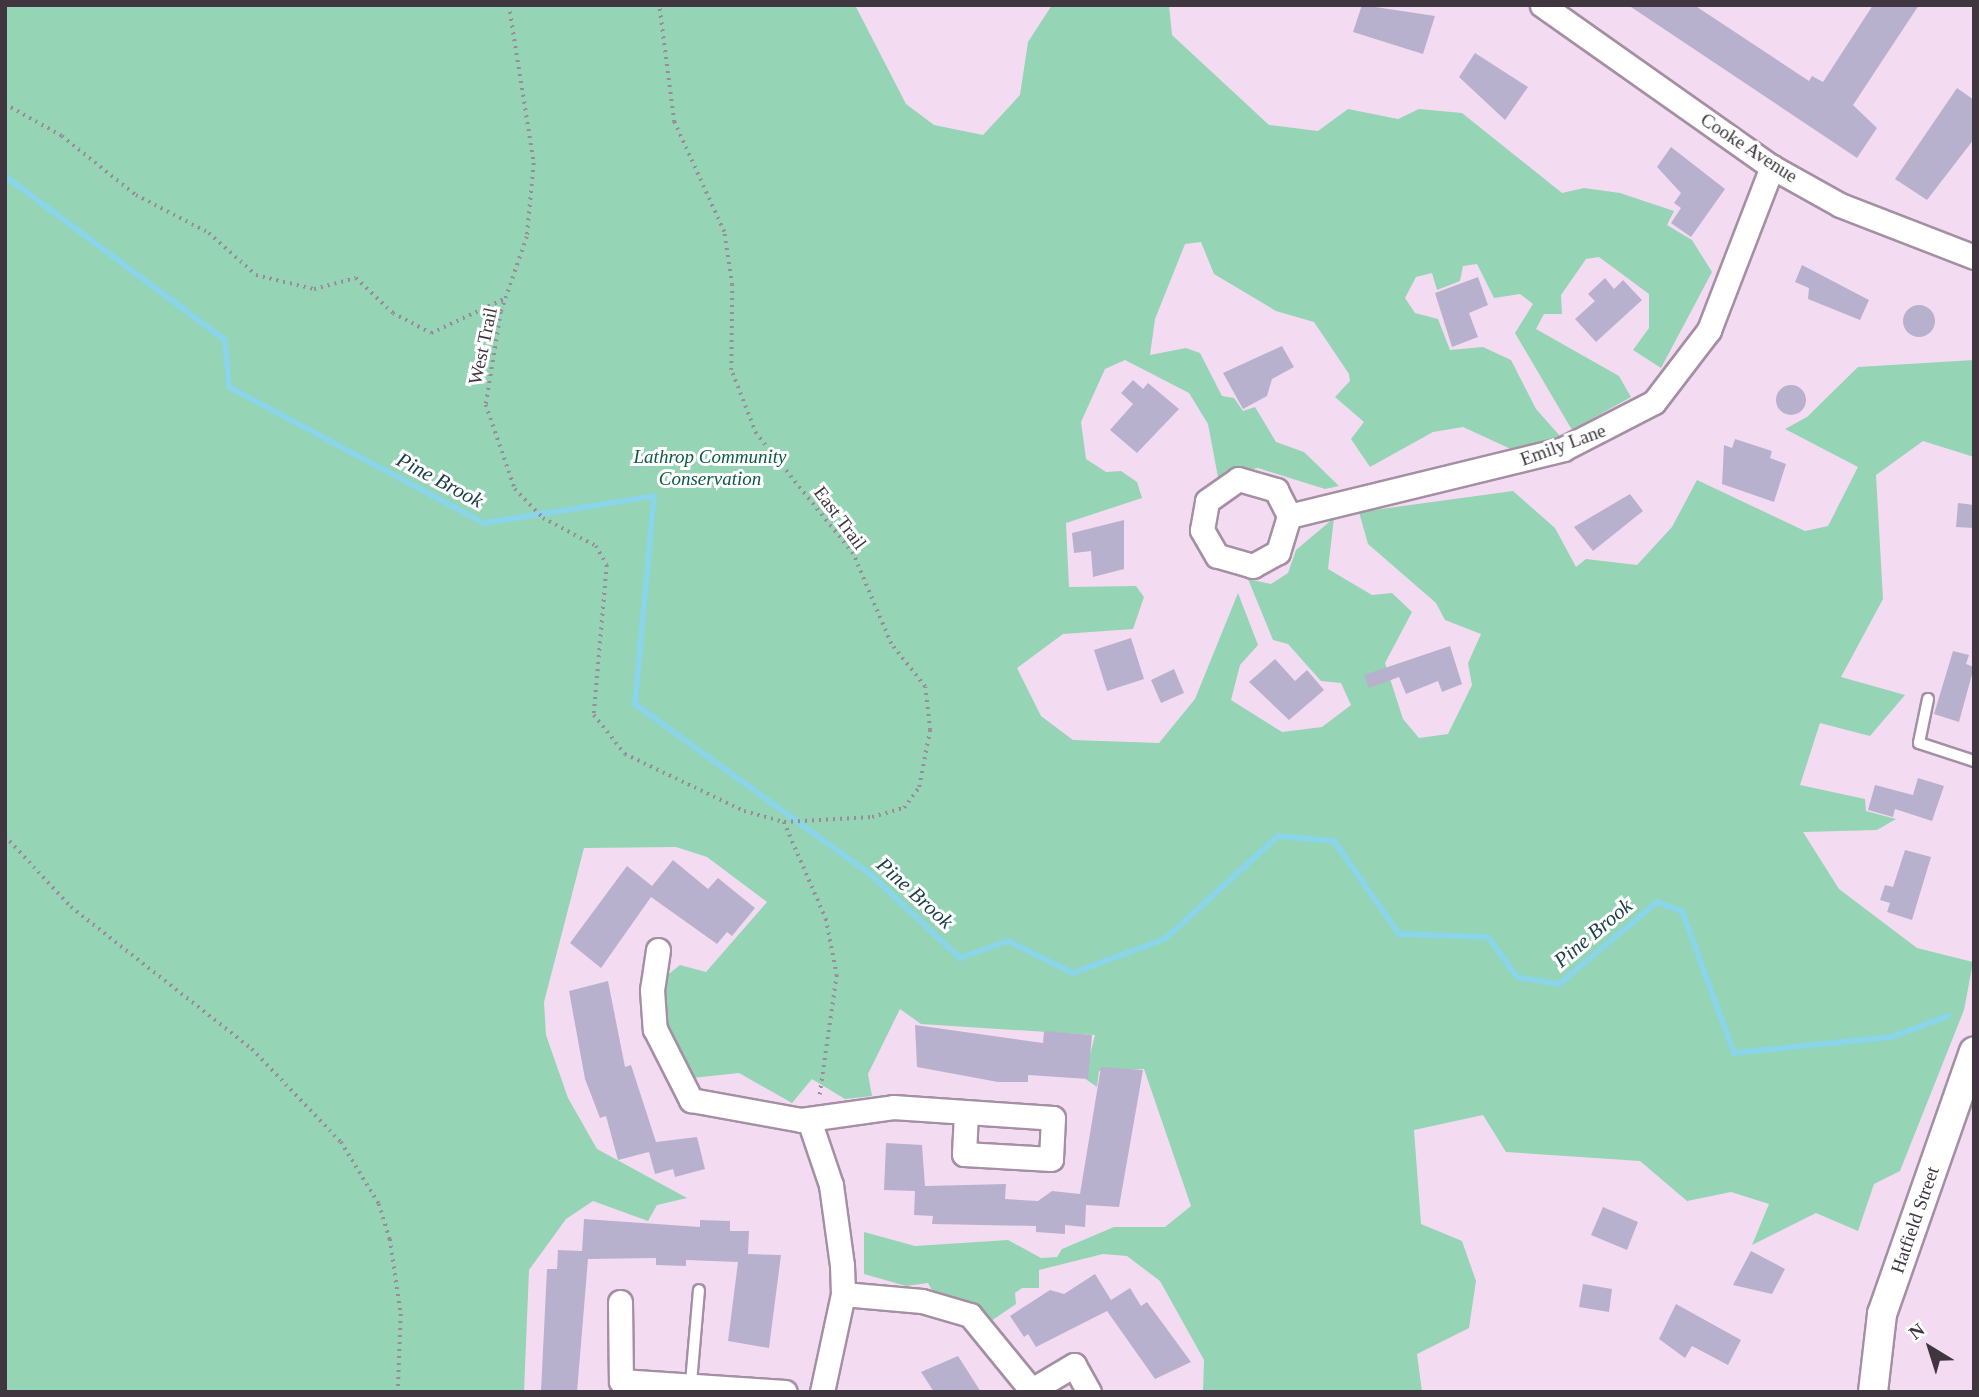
<!DOCTYPE html>
<html>
<head>
<meta charset="utf-8">
<style>
	body { margin:0 }
	#map { position:relative; width:1979px; height:1397px; overflow:hidden; background:#f3dcf2; font-family:Georgia,serif }
	div>[style] { position:absolute }
	.green>* { inset:0; background:#95d4b4 }
	.stream>* { height:6px; margin:-3px; padding:0 3px; transform-origin:3px; border-radius:3px; background:#8ad5e8 }
	.building>* { inset:0; background:#b8b1cd }
	.round { border-radius:50% }
	.path>* { height:3.5px; margin-top:-1.75px; transform-origin:0; background:repeating-linear-gradient(90deg,#9b8b9a 0 2px,transparent 0 7px) }
	.roads { filter:drop-shadow(2px 0 #a58fa3) drop-shadow(-2px 0 #a58fa3) drop-shadow(0 2px #a58fa3) drop-shadow(0 -2px #a58fa3) }
	.service>* { height:10px; margin:-5px; padding:0 5px; transform-origin:5px; border-radius:5px; background:#fff }
	.minor>* { height:23px; margin:-11.5px; padding:0 11.5px; transform-origin:11.5px; border-radius:11.5px; background:#fff }
	.tertiary>* { height:28px; margin:-14px; padding:0 14px; transform-origin:14px; border-radius:14px; background:#fff }
	span { translate:-50% -50%; white-space:nowrap; text-align:center; line-height:1.15; -webkit-text-stroke:6px #fff; paint-order:stroke }
	.street-label { font-size:19px; color:#3f363f }
	.park-label { font-size:19px; color:#0c5c3f; font-style:italic }
	.water-label { font-size:21px; color:#1c4049; font-style:italic }
	.frame { position:absolute; inset:0; border:7px solid #3f363f; pointer-events:none }
	.north { position:absolute; left:1895px; top:1313px; width:70px; height:70px; -webkit-text-stroke:5px #fff; paint-order:stroke; rotate:322deg; font-size:19px; font-weight:700; line-height:28px; text-align:center; color:#3f363f }
	.north::after { content:''; display:block; margin:auto; width:24px; height:32px; background:#3f363f; clip-path:polygon(50% 0,100% 100%,50% 72%,0 100%) }
</style>
</head>
<body>
<div id="map">
	<div class="green">
		<div style="clip-path:polygon(5px 5px,855px 5px,906px 104px,934px 125px,983px 135px,1020px 95px,1028px 42px,1052px 5px,1169px 5px,1172px 35px,1269px 125px,1318px 131px,1348px 109px,1398px 119px,1419px 109px,1462px 113px,1562px 193px,1584px 188px,1620px 193px,1674px 211px,1667px 225px,1692px 240px,1712px 272px,1661px 368px,1633px 350px,1649px 328px,1649px 294px,1599px 257px,1586px 259px,1561px 295px,1562px 314px,1544px 314px,1536px 329px,1619px 376px,1631px 397px,1572px 430px,1515px 333px,1533px 304px,1520px 294px,1494px 298px,1477px 264px,1463px 266px,1460px 281px,1437px 290px,1432px 273px,1416px 277px,1405px 298px,1415px 313px,1438px 319px,1450px 350px,1483px 347px,1511px 360px,1536px 409px,1560px 436px,1513px 450px,1463px 427px,1433px 432px,1370px 467px,1351px 439px,1364px 422px,1335px 397px,1350px 381px,1349px 374px,1314px 322px,1276px 311px,1214px 274px,1201px 242px,1185px 244px,1155px 319px,1150px 355px,1186px 348px,1200px 353px,1222px 396px,1234px 398px,1243px 411px,1255px 407px,1276px 442px,1304px 452px,1339px 486px,1325px 489px,1258px 468px,1218px 477px,1208px 424px,1189px 393px,1125px 360px,1105px 369px,1081px 422px,1086px 459px,1106px 472px,1121px 471px,1137px 482px,1142px 498px,1066px 523px,1069px 587px,1136px 586px,1144px 597px,1133px 629px,1063px 634px,1017px 668px,1041px 716px,1073px 740px,1159px 743px,1195px 699px,1238px 593px,1258px 645px,1240px 665px,1231px 700px,1282px 732px,1322px 727px,1351px 705px,1341px 683px,1321px 681px,1288px 644px,1273px 640px,1248px 579px,1271px 584px,1288px 573px,1296px 550px,1334px 518px,1328px 569px,1372px 595px,1392px 593px,1412px 612px,1385px 663px,1403px 719px,1419px 738px,1448px 734px,1472px 685px,1468px 663px,1481px 634px,1445px 620px,1436px 603px,1368px 544px,1359px 512px,1513px 491px,1555px 528px,1576px 567px,1586px 559px,1637px 565px,1672px 527px,1697px 480px,1805px 531px,1828px 526px,1858px 467px,1785px 429px,1807px 417px,1858px 367px,1974px 360px,1974px 457px,1923px 441px,1876px 475px,1883px 599px,1841px 677px,1905px 695px,1870px 736px,1820px 723px,1800px 785px,1865px 799px,1866px 811px,1896px 819px,1877px 830px,1803px 832px,1839px 889px,1917px 948px,1973px 962px,1964px 1010px,1900px 1171px,1874px 1184px,1858px 1231px,1816px 1213px,1752px 1245px,1769px 1204px,1731px 1192px,1687px 1201px,1640px 1161px,1506px 1152px,1483px 1115px,1414px 1130px,1421px 1224px,1462px 1241px,1476px 1281px,1469px 1328px,1417px 1354px,1422px 1392px,1203px 1392px,1204px 1360px,1160px 1281px,1127px 1256px,1103px 1254px,1039px 1270px,1039px 1288px,1022px 1288px,1015px 1293px,1016px 1304px,991px 1321px,935px 1296px,928px 1283px,906px 1286px,864px 1274px,864px 1232px,915px 1246px,1008px 1240px,1041px 1258px,1057px 1257px,1062px 1249px,1114px 1227px,1165px 1227px,1191px 1206px,1144px 1069px,1099px 1071px,1097px 1087px,1084px 1078px,1095px 1035px,921px 1024px,900px 1009px,868px 1074px,872px 1096px,845px 1099px,812px 1079px,792px 1103px,739px 1073px,692px 1078px,661px 1015px,665px 977px,680px 965px,706px 972px,767px 902px,707px 857px,676px 847px,584px 848px,544px 1002px,546px 1035px,568px 1098px,597px 1149px,687px 1198px,657px 1205px,648px 1221px,593px 1201px,566px 1219px,529px 1270px,524px 1392px,5px 1392px)"></div>
	</div>
	<div class="stream">
		<div style="left:5px;top:176px;width:274px;rotate:36.7deg"></div>
		<div style="left:225px;top:340px;width:47px;rotate:85.1deg"></div>
		<div style="left:229px;top:387px;width:289px;rotate:28.1deg"></div>
		<div style="left:484px;top:523px;width:172px;rotate:-9deg"></div>
		<div style="left:654px;top:496px;width:209px;rotate:95.2deg"></div>
		<div style="left:635px;top:704px;width:291px;rotate:35.9deg"></div>
		<div style="left:871px;top:875px;width:122px;rotate:43deg"></div>
		<div style="left:960px;top:958px;width:51px;rotate:-19.5deg"></div>
		<div style="left:1008px;top:941px;width:72px;rotate:26.2deg"></div>
		<div style="left:1073px;top:973px;width:98px;rotate:-20.3deg"></div>
		<div style="left:1165px;top:939px;width:153px;rotate:-42.3deg"></div>
		<div style="left:1278px;top:836px;width:56px;rotate:5.1deg"></div>
		<div style="left:1334px;top:841px;width:113px;rotate:55deg"></div>
		<div style="left:1399px;top:934px;width:89px;rotate:1.9deg"></div>
		<div style="left:1488px;top:937px;width:49px;rotate:54.1deg"></div>
		<div style="left:1517px;top:977px;width:43px;rotate:9.5deg"></div>
		<div style="left:1559px;top:984px;width:128px;rotate:-39.9deg"></div>
		<div style="left:1657px;top:902px;width:27px;rotate:20deg"></div>
		<div style="left:1682px;top:911px;width:151px;rotate:69.9deg"></div>
		<div style="left:1734px;top:1053px;width:159px;rotate:-5.8deg"></div>
		<div style="left:1892px;top:1037px;width:60px;rotate:-20.6deg"></div>
	</div>
	<div class="building">
		<div style="clip-path:polygon(1362px 5px,1435px 16px,1423px 54px,1353px 32px)"></div>
		<div style="clip-path:polygon(1628px 5px,1694px 5px,1809px 81px,1812px 76px,1823px 82px,1873px 5px,1919px 5px,1853px 105px,1877px 128px,1857px 158px)"></div>
		<div style="clip-path:polygon(1475px 53px,1528px 87px,1505px 120px,1459px 77px)"></div>
		<div style="clip-path:polygon(1957px 88px,1974px 100px,1974px 139px,1927px 200px,1895px 179px)"></div>
		<div style="clip-path:polygon(1671px 147px,1725px 189px,1691px 237px,1671px 223px,1681px 208px,1674px 203px,1681px 193px,1657px 167px)"></div>
		<div style="clip-path:polygon(1802px 265px,1869px 300px,1860px 320px,1808px 299px,1809px 288px,1795px 282px)"></div>
		<div style="clip-path:polygon(1478px 277px,1488px 305px,1469px 313px,1478px 337px,1452px 347px,1435px 293px)"></div>
		<div style="clip-path:polygon(1605px 278px,1614px 289px,1623px 280px,1642px 300px,1596px 342px,1575px 319px,1595px 301px,1588px 294px)"></div>
		<div class="round" style="left:1903px;top:305px;width:32px;height:32px"></div>
		<div style="clip-path:polygon(1282px 346px,1294px 367px,1272px 379px,1267px 396px,1243px 409px,1223px 373px)"></div>
		<div style="clip-path:polygon(1133px 380px,1143px 389px,1148px 383px,1179px 409px,1137px 453px,1110px 430px,1133px 404px,1121px 393px)"></div>
		<div class="round" style="left:1776px;top:385px;width:30px;height:30px"></div>
		<div style="clip-path:polygon(1735px 439px,1772px 451px,1770px 458px,1786px 464px,1774px 502px,1722px 484px,1724px 445px,1732px 448px)"></div>
		<div style="clip-path:polygon(1630px 494px,1643px 511px,1593px 551px,1574px 527px)"></div>
		<div style="clip-path:polygon(1958px 503px,1974px 505px,1974px 528px,1956px 527px)"></div>
		<div style="clip-path:polygon(1124px 520px,1124px 569px,1093px 577px,1091px 551px,1074px 553px,1072px 533px)"></div>
		<div style="clip-path:polygon(1131px 638px,1144px 679px,1107px 691px,1094px 650px)"></div>
		<div style="clip-path:polygon(1450px 646px,1462px 684px,1442px 692px,1438px 681px,1406px 694px,1399px 677px,1369px 688px,1364px 675px)"></div>
		<div style="clip-path:polygon(1953px 651px,1969px 655px,1966px 664px,1974px 667px,1959px 722px,1934px 714px)"></div>
		<div style="clip-path:polygon(1275px 659px,1295px 681px,1307px 670px,1324px 690px,1289px 720px,1249px 682px)"></div>
		<div style="clip-path:polygon(1174px 669px,1184px 693px,1161px 703px,1151px 680px)"></div>
		<div style="clip-path:polygon(1918px 778px,1944px 786px,1932px 821px,1895px 809px,1893px 817px,1868px 810px,1875px 785px,1913px 795px)"></div>
		<div style="clip-path:polygon(1905px 850px,1931px 857px,1912px 920px,1887px 912px,1890px 903px,1880px 900px,1885px 885px,1893px 887px)"></div>
		<div style="clip-path:polygon(673px 860px,708px 889px,718px 878px,755px 908px,732px 936px,727px 932px,717px 944px,651px 897px,601px 968px,570px 943px,627px 866px,652px 886px)"></div>
		<div style="clip-path:polygon(608px 981px,625px 1067px,631px 1065px,656px 1142px,697px 1137px,705px 1169px,675px 1177px,673px 1169px,655px 1174px,649px 1152px,618px 1160px,606px 1116px,600px 1118px,585px 1079px,569px 991px)"></div>
		<div style="clip-path:polygon(915px 1025px,1043px 1043px,1044px 1031px,1092px 1035px,1088px 1079px,1028px 1075px,1028px 1082px,998px 1082px,917px 1067px)"></div>
		<div style="clip-path:polygon(1101px 1067px,1143px 1070px,1119px 1207px,1086px 1205px,1085px 1227px,1065px 1225px,1065px 1234px,1036px 1232px,1036px 1226px,932px 1224px,933px 1216px,914px 1215px,915px 1191px,884px 1190px,886px 1143px,922px 1145px,925px 1186px,1006px 1184px,1005px 1199px,1038px 1201px,1052px 1191px,1080px 1194px)"></div>
		<div style="clip-path:polygon(1603px 1207px,1638px 1222px,1627px 1250px,1591px 1235px)"></div>
		<div style="clip-path:polygon(584px 1219px,700px 1227px,700px 1220px,730px 1221px,730px 1231px,749px 1231px,748px 1254px,781px 1255px,769px 1348px,728px 1341px,738px 1262px,686px 1260px,686px 1266px,656px 1265px,656px 1258px,588px 1259px,577px 1392px,541px 1391px,547px 1269px,557px 1269px,558px 1250px,582px 1251px)"></div>
		<div style="clip-path:polygon(1751px 1251px,1785px 1269px,1772px 1294px,1733px 1285px)"></div>
		<div style="clip-path:polygon(1095px 1274px,1111px 1300px,1130px 1288px,1141px 1306px,1147px 1302px,1191px 1362px,1155px 1379px,1107px 1311px,1036px 1347px,1028px 1334px,1024px 1337px,1010px 1316px,1050px 1290px,1064px 1294px)"></div>
		<div style="clip-path:polygon(1583px 1284px,1612px 1289px,1609px 1312px,1579px 1307px)"></div>
		<div style="clip-path:polygon(1676px 1304px,1741px 1340px,1728px 1365px,1692px 1346px,1685px 1358px,1659px 1339px)"></div>
		<div style="clip-path:polygon(958px 1356px,981px 1392px,934px 1392px,921px 1372px)"></div>
	</div>
	<div class="path">
		<div style="left:509px;top:5px;width:160px;rotate:81deg"></div>
		<div style="left:534px;top:163px;width:74px;rotate:95.4deg"></div>
		<div style="left:527px;top:237px;width:79px;rotate:109.1deg"></div>
		<div style="left:501px;top:312px;width:94px;rotate:99.2deg"></div>
		<div style="left:486px;top:405px;width:89px;rotate:71deg"></div>
		<div style="left:515px;top:489px;width:40px;rotate:46deg"></div>
		<div style="left:543px;top:518px;width:60px;rotate:27.8deg"></div>
		<div style="left:596px;top:546px;width:22px;rotate:60deg"></div>
		<div style="left:607px;top:565px;width:151px;rotate:95deg"></div>
		<div style="left:594px;top:715px;width:50px;rotate:51.5deg"></div>
		<div style="left:625px;top:754px;width:132px;rotate:25.6deg"></div>
		<div style="left:744px;top:811px;width:41px;rotate:15.4deg"></div>
		<div style="left:784px;top:822px;width:88px;rotate:-3.3deg"></div>
		<div style="left:872px;top:817px;width:33px;rotate:-16deg"></div>
		<div style="left:904px;top:808px;width:26px;rotate:-54deg"></div>
		<div style="left:919px;top:787px;width:58px;rotate:-79.1deg"></div>
		<div style="left:930px;top:730px;width:43px;rotate:-96.6deg"></div>
		<div style="left:925px;top:687px;width:55px;rotate:-128.3deg"></div>
		<div style="left:891px;top:644px;width:98px;rotate:-112.9deg"></div>
		<div style="left:853px;top:554px;width:154px;rotate:-128.9deg"></div>
		<div style="left:756px;top:434px;width:69px;rotate:-111.3deg"></div>
		<div style="left:731px;top:370px;width:85px;rotate:-89.3deg"></div>
		<div style="left:732px;top:285px;width:54px;rotate:-98.6deg"></div>
		<div style="left:724px;top:232px;width:121px;rotate:-114.4deg"></div>
		<div style="left:674px;top:122px;width:118px;rotate:-97.3deg"></div>
		<div style="left:5px;top:104px;width:65px;rotate:29.3deg"></div>
		<div style="left:62px;top:136px;width:95px;rotate:38.6deg"></div>
		<div style="left:136px;top:195px;width:82px;rotate:27.5deg"></div>
		<div style="left:209px;top:233px;width:63px;rotate:41.8deg"></div>
		<div style="left:256px;top:275px;width:60px;rotate:13.6deg"></div>
		<div style="left:314px;top:289px;width:43px;rotate:-14.7deg"></div>
		<div style="left:356px;top:278px;width:51px;rotate:43.4deg"></div>
		<div style="left:393px;top:313px;width:43px;rotate:27.8deg"></div>
		<div style="left:431px;top:333px;width:83px;rotate:-25deg"></div>
		<div style="left:784px;top:822px;width:106px;rotate:66.6deg"></div>
		<div style="left:826px;top:919px;width:57px;rotate:78.9deg"></div>
		<div style="left:837px;top:975px;width:121px;rotate:98.1deg"></div>
		<div style="left:5px;top:836px;width:97px;rotate:47.1deg"></div>
		<div style="left:71px;top:907px;width:230px;rotate:38.1deg"></div>
		<div style="left:252px;top:1049px;width:129px;rotate:46.3deg"></div>
		<div style="left:341px;top:1142px;width:73px;rotate:58.5deg"></div>
		<div style="left:379px;top:1204px;width:37px;rotate:73deg"></div>
		<div style="left:390px;top:1239px;width:76px;rotate:81.7deg"></div>
		<div style="left:401px;top:1314px;width:78px;rotate:92.2deg"></div>
	</div>
	<div class="roads">
		<div class="service">
			<div style="left:1928px;top:699px;width:45px;rotate:101.6deg"></div>
			<div style="left:1919px;top:743px;width:58px;rotate:18.1deg"></div>
			<div style="left:691px;top:1383px;width:93px;rotate:-85.1deg"></div>
		</div>
		<div class="minor">
			<div style="left:1542px;top:5px;width:281px;rotate:35.2deg"></div>
			<div style="left:1772px;top:167px;width:78px;rotate:29.2deg"></div>
			<div style="left:1840px;top:205px;width:144px;rotate:21.2deg"></div>
			<div style="left:1289px;top:516px;width:38px;rotate:107deg"></div>
			<div style="left:1278px;top:552px;width:29px;rotate:151deg"></div>
			<div style="left:1253px;top:566px;width:37px;rotate:-164deg"></div>
			<div style="left:1217px;top:556px;width:30px;rotate:-120deg"></div>
			<div style="left:1202px;top:530px;width:29px;rotate:-80deg"></div>
			<div style="left:1207px;top:501px;width:38px;rotate:-35deg"></div>
			<div style="left:1238px;top:479px;width:40px;rotate:16deg"></div>
			<div style="left:1276px;top:490px;width:29px;rotate:63deg"></div>
			<div style="left:1289px;top:516px;width:282px;rotate:-13.7deg"></div>
			<div style="left:1563px;top:449px;width:102px;rotate:-27.3deg"></div>
			<div style="left:1654px;top:402px;width:91px;rotate:-52.6deg"></div>
			<div style="left:1709px;top:330px;width:175px;rotate:-68.9deg"></div>
			<div style="left:658px;top:950px;width:40px;rotate:98.5deg"></div>
			<div style="left:652px;top:990px;width:39px;rotate:86deg"></div>
			<div style="left:655px;top:1029px;width:80px;rotate:63.1deg"></div>
			<div style="left:691px;top:1100px;width:112px;rotate:10.3deg"></div>
			<div style="left:801px;top:1120px;width:93px;rotate:-8deg"></div>
			<div style="left:893px;top:1107px;width:160px;rotate:3.9deg"></div>
			<div style="left:1053px;top:1118px;width:41px;rotate:92.8deg"></div>
			<div style="left:1051px;top:1159px;width:87px;rotate:-176.7deg"></div>
			<div style="left:964px;top:1154px;width:41px;rotate:-87.2deg"></div>
			<div style="left:809px;top:1120px;width:69px;rotate:71.3deg"></div>
			<div style="left:831px;top:1185px;width:81px;rotate:82.2deg"></div>
			<div style="left:842px;top:1265px;width:29px;rotate:88deg"></div>
			<div style="left:843px;top:1294px;width:100px;rotate:102.1deg"></div>
			<div style="left:843px;top:1294px;width:79px;rotate:5.1deg"></div>
			<div style="left:922px;top:1301px;width:50px;rotate:16.3deg"></div>
			<div style="left:970px;top:1315px;width:99px;rotate:50.7deg"></div>
			<div style="left:620px;top:1302px;width:79px;rotate:89.3deg"></div>
			<div style="left:621px;top:1381px;width:164px;rotate:3.8deg"></div>
			<div style="left:1032px;top:1390px;width:49px;rotate:-30.8deg"></div>
			<div style="left:1074px;top:1365px;width:31px;rotate:61deg"></div>
		</div>
		<div class="tertiary">
			<div style="left:1873px;top:1392px;width:79px;rotate:-83.4deg"></div>
			<div style="left:1882px;top:1314px;width:278px;rotate:-70.7deg"></div>
		</div>
	</div>
	<div class="street-label">
		<span style="left:1749px;top:148px;rotate:33deg">Cooke Avenue</span>
		<span style="left:483px;top:346px;rotate:-78deg">West Trail</span>
		<span style="left:1563px;top:445px;rotate:-20deg">Emily Lane</span>
		<span style="left:840px;top:518px;rotate:53deg">East Trail</span>
		<span style="left:1915px;top:1220px;rotate:-71deg">Hatfield Street</span>
	</div>
	<div class="park-label">
		<span style="left:710px;top:468px">Lathrop Community<br>Conservation</span>
	</div>
	<div class="water-label">
		<span style="left:440px;top:480px;rotate:28deg">Pine Brook</span>
		<span style="left:915px;top:893px;rotate:42deg">Pine Brook</span>
		<span style="left:1593px;top:933px;rotate:-40deg">Pine Brook</span>
	</div>
	<div class="frame"></div>
	<div class="north">N</div>
</div>
</body>
</html>
